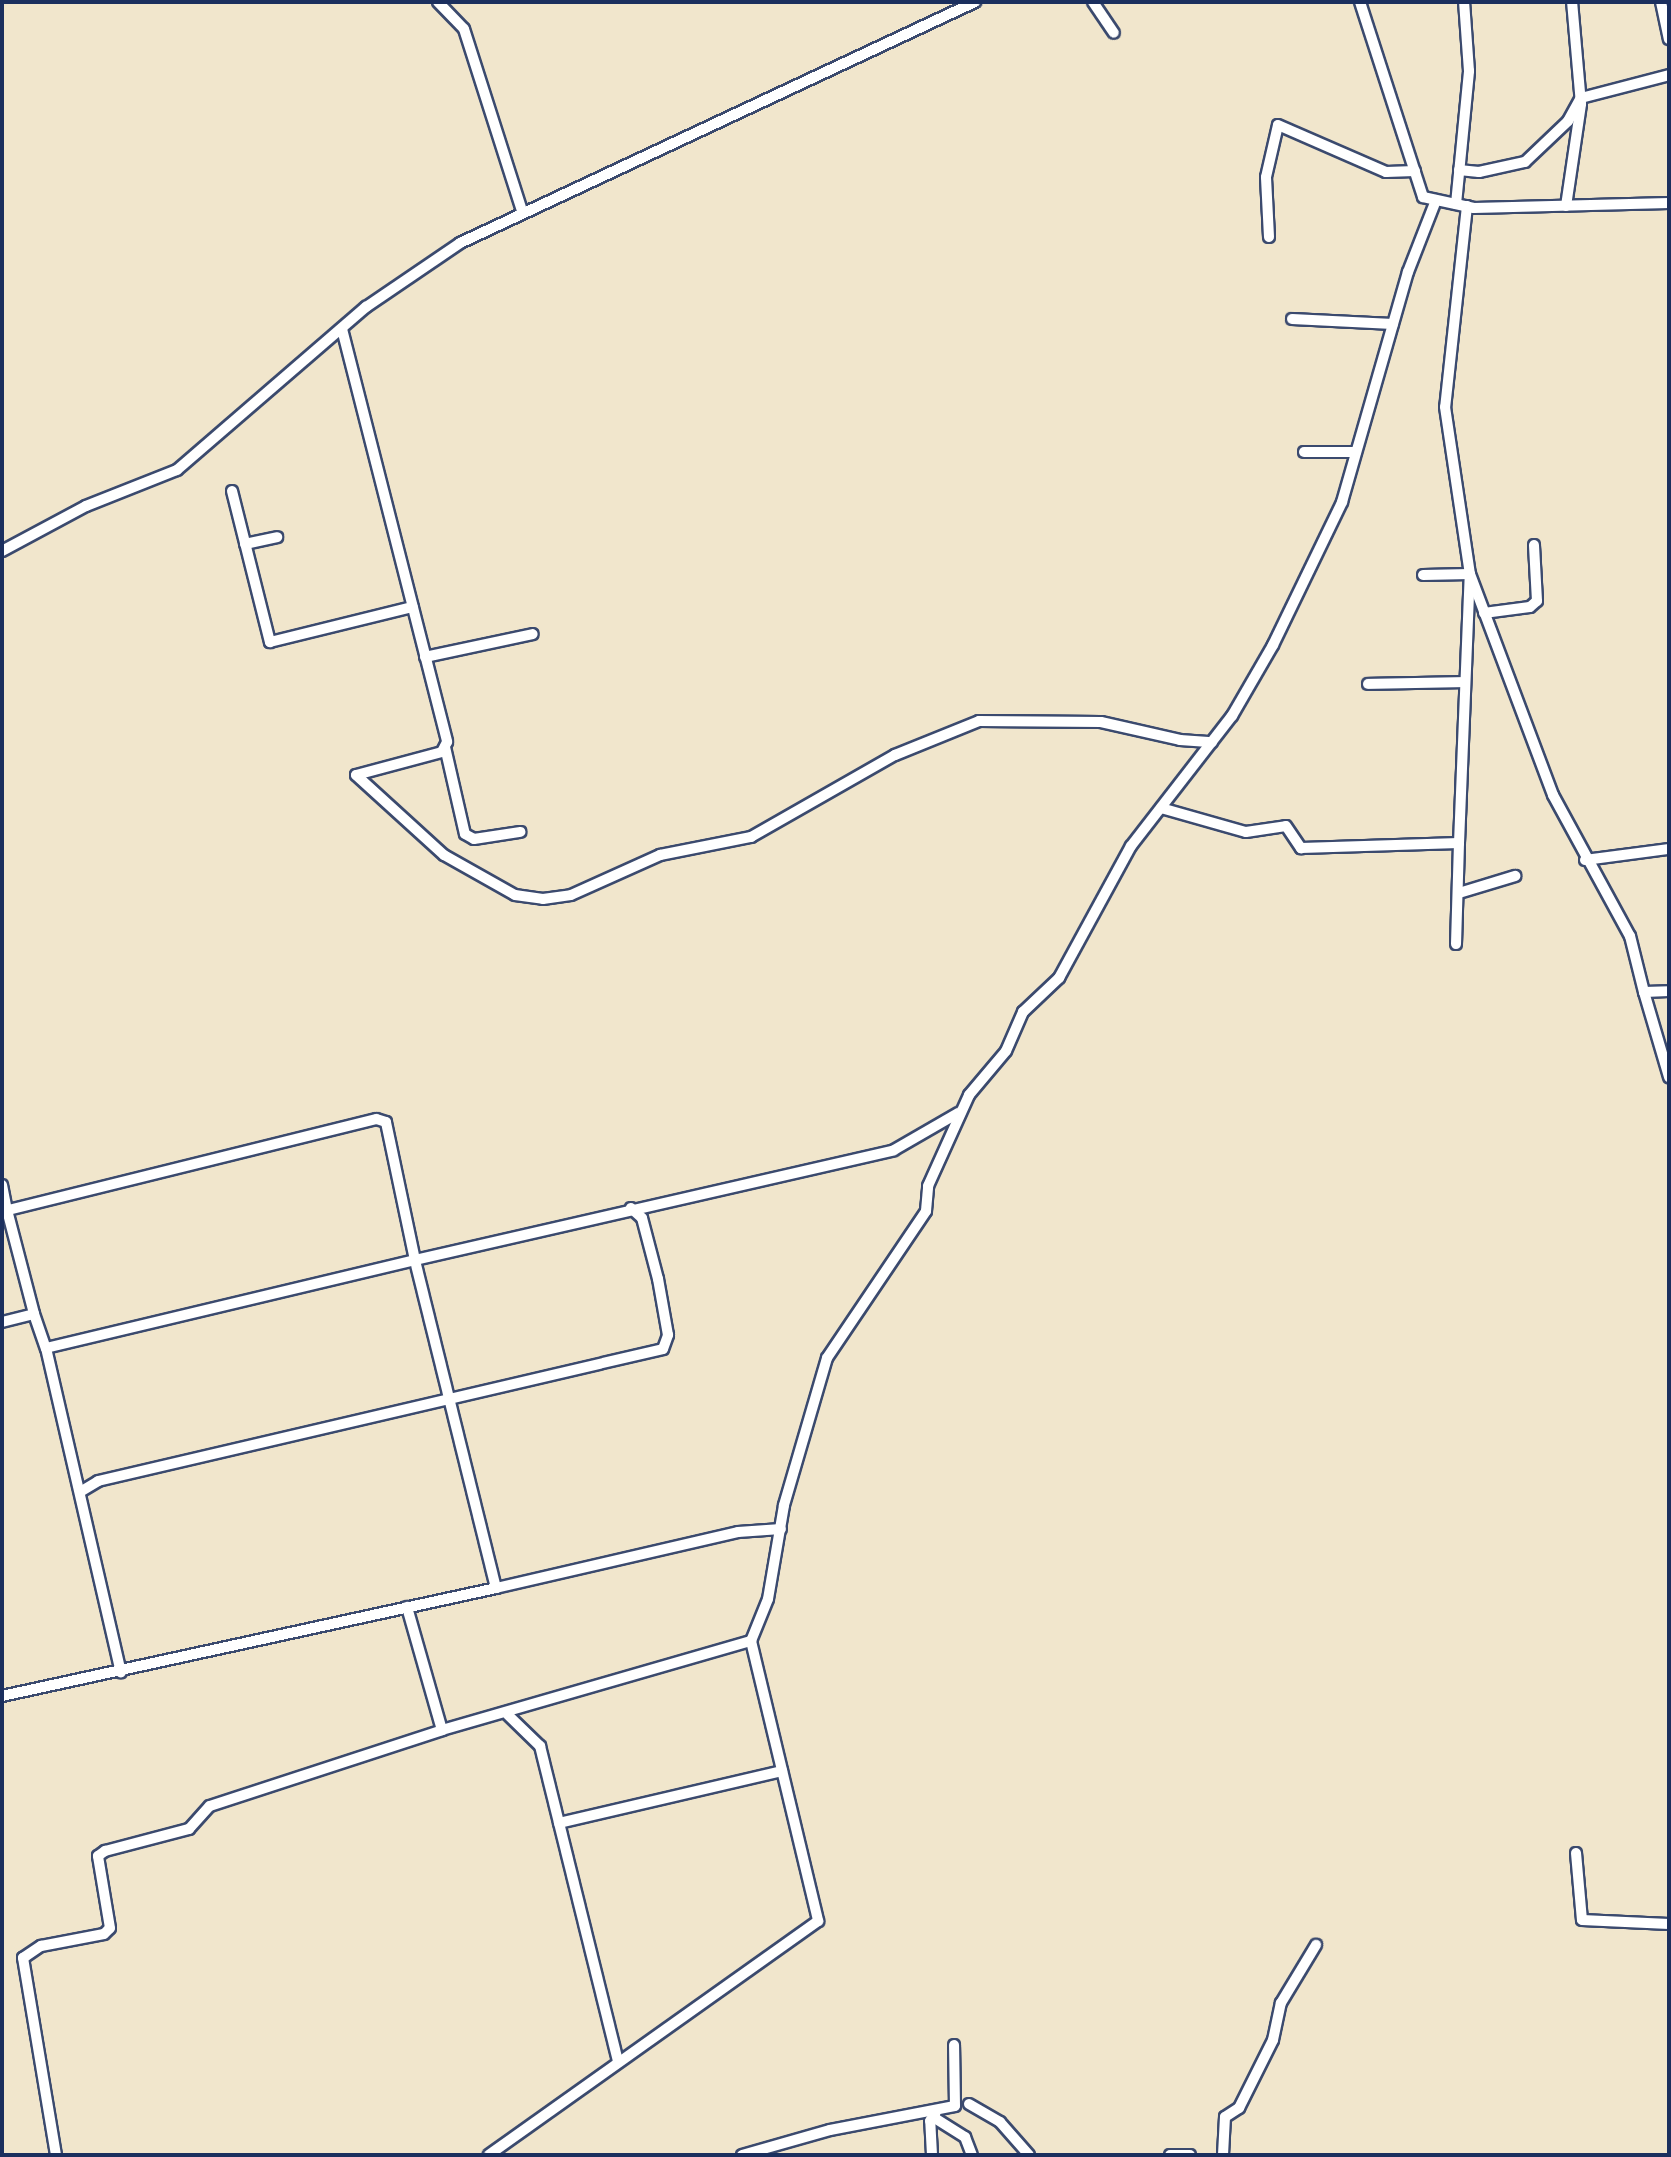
<!DOCTYPE html>
<html>
<head>
<meta charset="utf-8">
<style>
	body { margin:0 }
	#map { position:relative; width:1671px; height:2157px; overflow:hidden; background:#f1e6cc; font-family:"Gochi Hand",sans-serif }
	div>[style] { position:absolute }
	.roads { filter:drop-shadow(2px 0 #3b4a6e) drop-shadow(-2px 0 #3b4a6e) drop-shadow(0 2px #3b4a6e) drop-shadow(0 -2px #3b4a6e) }
	.minor>* { height:10px; margin:-5px; padding:0 5px; transform-origin:5px; border-radius:5px; background:#fff }
	span { translate:-50% -50%; white-space:nowrap; text-align:center; line-height:1.15; -webkit-text-stroke:6px #fff; paint-order:stroke }
	.frame { position:absolute; inset:0; border:4px solid #1b2f5e; pointer-events:none }
</style>
</head>
<body>
<div id="map">
	<div class="roads">
		<div class="minor">
			<div style="left:438px;top:2px;width:37px;rotate:46deg"></div>
			<div style="left:464px;top:29px;width:191px;rotate:72.3deg"></div>
			<div style="left:1093px;top:2px;width:37px;rotate:56deg"></div>
			<div style="left:1360px;top:2px;width:205px;rotate:72.1deg"></div>
			<div style="left:1423px;top:197px;width:52px;rotate:12.2deg"></div>
			<div style="left:1474px;top:208px;width:195px;rotate:-1.5deg"></div>
			<div style="left:1661px;top:2px;width:38px;rotate:78deg"></div>
			<div style="left:1459px;top:170px;width:20px;rotate:6deg"></div>
			<div style="left:1479px;top:172px;width:47px;rotate:-12.3deg"></div>
			<div style="left:1525px;top:162px;width:59px;rotate:-43.6deg"></div>
			<div style="left:1568px;top:121px;width:26px;rotate:-61deg"></div>
			<div style="left:1581px;top:98px;width:91px;rotate:-14.6deg"></div>
			<div style="left:1456px;top:204px;width:134px;rotate:-84.4deg"></div>
			<div style="left:1469px;top:71px;width:69px;rotate:-94.1deg"></div>
			<div style="left:1467px;top:206px;width:202px;rotate:96.2deg"></div>
			<div style="left:1445px;top:407px;width:169px;rotate:81.5deg"></div>
			<div style="left:1470px;top:574px;width:236px;rotate:69.4deg"></div>
			<div style="left:1553px;top:795px;width:161px;rotate:61.4deg"></div>
			<div style="left:1630px;top:936px;width:58px;rotate:76deg"></div>
			<div style="left:1644px;top:992px;width:25px;rotate:-2deg"></div>
			<div style="left:1566px;top:206px;width:103px;rotate:-81.6deg"></div>
			<div style="left:1581px;top:104px;width:102px;rotate:-95deg"></div>
			<div style="left:1269px;top:237px;width:60px;rotate:-92.9deg"></div>
			<div style="left:1266px;top:177px;width:53px;rotate:-77deg"></div>
			<div style="left:1278px;top:125px;width:118px;rotate:23.5deg"></div>
			<div style="left:1386px;top:172px;width:29px;rotate:-2deg"></div>
			<div style="left:1292px;top:319px;width:101px;rotate:2.8deg"></div>
			<div style="left:342px;top:329px;width:426px;rotate:75.7deg"></div>
			<div style="left:447px;top:742px;width:11px;rotate:117deg"></div>
			<div style="left:442px;top:752px;width:89px;rotate:165deg"></div>
			<div style="left:1304px;top:452px;width:52px"></div>
			<div style="left:232px;top:491px;width:156px;rotate:75.9deg"></div>
			<div style="left:270px;top:642px;width:147px;rotate:-13.8deg"></div>
			<div style="left:245px;top:544px;width:33px;rotate:-12deg"></div>
			<div style="left:2px;top:551px;width:95px;rotate:-28.2deg"></div>
			<div style="left:86px;top:506px;width:98px;rotate:-21.6deg"></div>
			<div style="left:177px;top:470px;width:250px;rotate:-40.8deg"></div>
			<div style="left:366px;top:307px;width:114px;rotate:-34.2deg"></div>
			<div style="left:460px;top:243px;width:569px;rotate:-25.08deg"></div>
			<div style="left:1484px;top:613px;width:46px;rotate:-7.4deg"></div>
			<div style="left:1530px;top:607px;width:9px;rotate:-41deg"></div>
			<div style="left:1537px;top:601px;width:56px;rotate:-93.1deg"></div>
			<div style="left:425px;top:657px;width:110px;rotate:-12deg"></div>
			<div style="left:1368px;top:684px;width:95px;rotate:-1.2deg"></div>
			<div style="left:445px;top:747px;width:89px;rotate:77.1deg"></div>
			<div style="left:465px;top:834px;width:10px;rotate:29deg"></div>
			<div style="left:474px;top:839px;width:47px;rotate:-8.7deg"></div>
			<div style="left:356px;top:775px;width:119px;rotate:42.3deg"></div>
			<div style="left:444px;top:855px;width:81px;rotate:29.4deg"></div>
			<div style="left:515px;top:895px;width:28px;rotate:8deg"></div>
			<div style="left:543px;top:899px;width:28px;rotate:-8deg"></div>
			<div style="left:571px;top:895px;width:98px;rotate:-24.2deg"></div>
			<div style="left:660px;top:855px;width:93px;rotate:-11.2deg"></div>
			<div style="left:751px;top:837px;width:166px;rotate:-29.7deg"></div>
			<div style="left:895px;top:755px;width:91px;rotate:-22deg"></div>
			<div style="left:979px;top:721px;width:122px;rotate:0.5deg"></div>
			<div style="left:1101px;top:722px;width:81px;rotate:12.8deg"></div>
			<div style="left:1180px;top:740px;width:32px;rotate:4deg"></div>
			<div style="left:1161px;top:808px;width:88px;rotate:15.8deg"></div>
			<div style="left:1246px;top:832px;width:40px;rotate:-8.5deg"></div>
			<div style="left:1286px;top:826px;width:27px;rotate:56deg"></div>
			<div style="left:1301px;top:848px;width:158px;rotate:-1.8deg"></div>
			<div style="left:1459px;top:843px;width:269px;rotate:-87.7deg"></div>
			<div style="left:1470px;top:574px;width:47px;rotate:178.8deg"></div>
			<div style="left:1585px;top:860px;width:85px;rotate:-7.5deg"></div>
			<div style="left:1459px;top:893px;width:59px;rotate:-16.9deg"></div>
			<div style="left:1456px;top:944px;width:101px;rotate:-88.3deg"></div>
			<div style="left:1644px;top:992px;width:89px;rotate:73.6deg"></div>
			<div style="left:2px;top:1185px;width:25px;rotate:79deg"></div>
			<div style="left:7px;top:1210px;width:107px;rotate:75.4deg"></div>
			<div style="left:34px;top:1314px;width:36px;rotate:71deg"></div>
			<div style="left:46px;top:1348px;width:379px;rotate:-13.4deg"></div>
			<div style="left:415px;top:1260px;width:141px;rotate:-101.9deg"></div>
			<div style="left:386px;top:1122px;width:10px;rotate:-163deg"></div>
			<div style="left:376px;top:1119px;width:380px;rotate:166.1deg"></div>
			<div style="left:2px;top:1322px;width:33px;rotate:-14deg"></div>
			<div style="left:46px;top:1348px;width:333px;rotate:77deg"></div>
			<div style="left:80px;top:1492px;width:21px;rotate:-31deg"></div>
			<div style="left:98px;top:1481px;width:580px;rotate:-13.15deg"></div>
			<div style="left:663px;top:1349px;width:15px;rotate:-70deg"></div>
			<div style="left:668px;top:1335px;width:57px;rotate:-100.1deg"></div>
			<div style="left:658px;top:1279px;width:63px;rotate:-104.7deg"></div>
			<div style="left:642px;top:1218px;width:15px;rotate:-138deg"></div>
			<div style="left:496px;top:1588px;width:248px;rotate:-13deg"></div>
			<div style="left:738px;top:1532px;width:43px;rotate:-4deg"></div>
			<div style="left:751px;top:1641px;width:45px;rotate:-68deg"></div>
			<div style="left:768px;top:1599px;width:95px;rotate:-80.3deg"></div>
			<div style="left:784px;top:1505px;width:153px;rotate:-73.7deg"></div>
			<div style="left:827px;top:1358px;width:177px;rotate:-56deg"></div>
			<div style="left:926px;top:1211px;width:25px;rotate:-85deg"></div>
			<div style="left:928px;top:1186px;width:100px;rotate:-65.7deg"></div>
			<div style="left:969px;top:1095px;width:57px;rotate:-49.9deg"></div>
			<div style="left:1006px;top:1051px;width:43px;rotate:-66.4deg"></div>
			<div style="left:1023px;top:1012px;width:50px;rotate:-43.4deg"></div>
			<div style="left:1059px;top:978px;width:150px;rotate:-61.4deg"></div>
			<div style="left:1131px;top:846px;width:165px;rotate:-52.2deg"></div>
			<div style="left:1232px;top:716px;width:82px;rotate:-60deg"></div>
			<div style="left:1273px;top:645px;width:159px;rotate:-64.2deg"></div>
			<div style="left:1342px;top:502px;width:239px;rotate:-74deg"></div>
			<div style="left:1408px;top:272px;width:77px;rotate:-68.7deg"></div>
			<div style="left:2px;top:1696px;width:506px;rotate:-12.33deg"></div>
			<div style="left:496px;top:1588px;width:338px;rotate:-103.9deg"></div>
			<div style="left:415px;top:1260px;width:491px;rotate:-12.9deg"></div>
			<div style="left:894px;top:1150px;width:74px;rotate:-30deg"></div>
			<div style="left:508px;top:1715px;width:45px;rotate:44.1deg"></div>
			<div style="left:540px;top:1746px;width:325px;rotate:76.1deg"></div>
			<div style="left:442px;top:1730px;width:322px;rotate:-16.1deg"></div>
			<div style="left:751px;top:1641px;width:288px;rotate:76.5deg"></div>
			<div style="left:818px;top:1921px;width:404px;rotate:144.6deg"></div>
			<div style="left:559px;top:1823px;width:229px;rotate:-13.1deg"></div>
			<div style="left:1576px;top:1853px;width:67px;rotate:84.9deg"></div>
			<div style="left:1582px;top:1920px;width:87px;rotate:2.6deg"></div>
			<div style="left:969px;top:2104px;width:36px;rotate:30deg"></div>
			<div style="left:1000px;top:2122px;width:44px;rotate:48.7deg"></div>
			<div style="left:933px;top:2117px;width:38px;rotate:32deg"></div>
			<div style="left:965px;top:2137px;width:19px;rotate:69deg"></div>
			<div style="left:56px;top:2155px;width:200px;rotate:-99.5deg"></div>
			<div style="left:23px;top:1958px;width:22px;rotate:-34deg"></div>
			<div style="left:41px;top:1946px;width:64px;rotate:-10.8deg"></div>
			<div style="left:104px;top:1934px;width:8px;rotate:-45deg"></div>
			<div style="left:110px;top:1928px;width:73px;rotate:-99.5deg"></div>
			<div style="left:98px;top:1856px;width:9px;rotate:-36deg"></div>
			<div style="left:105px;top:1851px;width:87px;rotate:-14.7deg"></div>
			<div style="left:189px;top:1829px;width:31px;rotate:-48deg"></div>
			<div style="left:210px;top:1806px;width:244px;rotate:-18.1deg"></div>
			<div style="left:442px;top:1730px;width:128px;rotate:-105.9deg"></div>
			<div style="left:742px;top:2155px;width:91px;rotate:-15.9deg"></div>
			<div style="left:830px;top:2130px;width:127px;rotate:-10.9deg"></div>
			<div style="left:955px;top:2106px;width:61px;rotate:-90.9deg"></div>
			<div style="left:932px;top:2155px;width:34px;rotate:-93deg"></div>
			<div style="left:930px;top:2121px;width:9px;rotate:-54deg"></div>
			<div style="left:1170px;top:2155px;width:20px"></div>
			<div style="left:1223px;top:2155px;width:38px;rotate:-87deg"></div>
			<div style="left:1225px;top:2117px;width:17px;rotate:-33deg"></div>
			<div style="left:1239px;top:2108px;width:76px;rotate:-63.4deg"></div>
			<div style="left:1273px;top:2040px;width:38px;rotate:-78deg"></div>
			<div style="left:1281px;top:2003px;width:68px;rotate:-58.9deg"></div>
		</div>
	</div>
	<div class="frame"></div>
</div>
</body>
</html>
